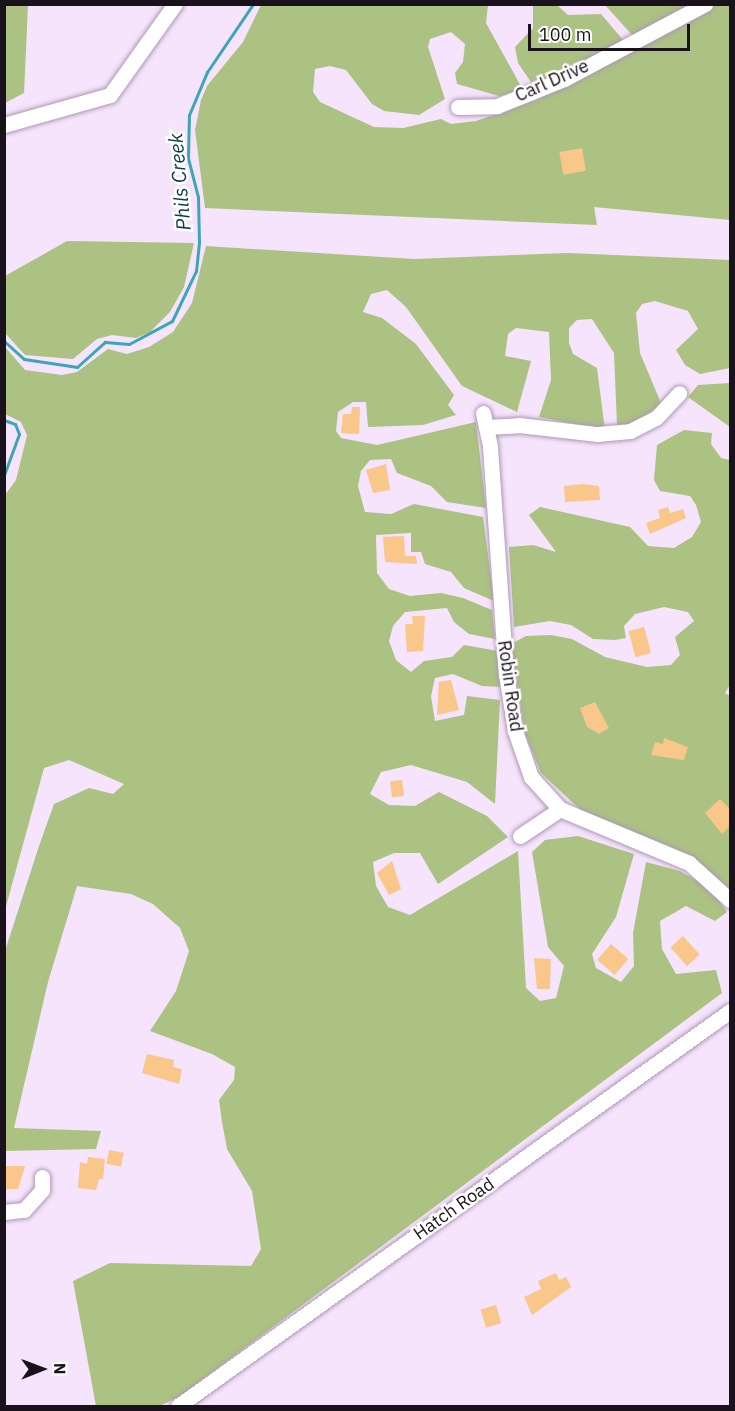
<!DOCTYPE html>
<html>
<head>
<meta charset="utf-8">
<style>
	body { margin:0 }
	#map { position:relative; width:735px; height:1411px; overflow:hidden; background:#f6e3fc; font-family:"IBM Plex Sans",sans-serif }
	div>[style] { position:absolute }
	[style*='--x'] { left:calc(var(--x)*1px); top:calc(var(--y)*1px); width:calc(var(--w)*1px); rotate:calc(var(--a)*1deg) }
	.green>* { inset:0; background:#abc282 }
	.stream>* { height:3px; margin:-1.5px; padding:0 1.5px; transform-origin:1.5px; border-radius:1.5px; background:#3da6b6 }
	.building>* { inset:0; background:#f8c789; transform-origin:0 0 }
	.roads { filter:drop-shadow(0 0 2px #ae98b5) drop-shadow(0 0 2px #ae98b5) }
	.minor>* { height:15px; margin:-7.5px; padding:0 7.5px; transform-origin:7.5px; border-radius:7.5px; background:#fff }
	span { translate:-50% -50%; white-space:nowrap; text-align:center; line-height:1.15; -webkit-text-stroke:5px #fff; paint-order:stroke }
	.street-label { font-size:18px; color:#19111c }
	.water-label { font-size:20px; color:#0c3c44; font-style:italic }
	.frame { position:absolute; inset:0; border:6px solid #19111c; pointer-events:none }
	.north { position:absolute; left:12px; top:1339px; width:60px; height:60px; -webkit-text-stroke:4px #fff; paint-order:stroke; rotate:89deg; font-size:16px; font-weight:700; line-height:24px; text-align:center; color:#19111c }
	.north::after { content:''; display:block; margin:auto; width:21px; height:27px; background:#19111c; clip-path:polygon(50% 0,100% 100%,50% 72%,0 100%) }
	.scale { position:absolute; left:528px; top:24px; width:162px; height:27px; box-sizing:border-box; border:3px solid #19111c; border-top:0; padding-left:8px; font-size:18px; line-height:21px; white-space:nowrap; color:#19111c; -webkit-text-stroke:4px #fff; paint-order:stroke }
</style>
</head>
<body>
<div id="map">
	<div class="green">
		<div style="clip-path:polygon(5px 4px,28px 5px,24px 93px,5px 103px)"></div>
		<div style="clip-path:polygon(261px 5px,488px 5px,486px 23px,523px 90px,499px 96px,457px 84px,455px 73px,463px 62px,465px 44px,451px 32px,430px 39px,428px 47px,445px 99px,419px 115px,384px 111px,372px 104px,346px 70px,330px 66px,315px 69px,313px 92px,320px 102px,374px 127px,403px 128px,441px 119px,451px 124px,476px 121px,537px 100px,715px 5px,730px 5px,730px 220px,594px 207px,597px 225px,205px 208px,195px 130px,201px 100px,207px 86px,243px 42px)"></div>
		<div style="clip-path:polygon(533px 5px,557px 5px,568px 15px,601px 14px,623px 40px,535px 88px,518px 63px,515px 47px,533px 28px)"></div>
		<div style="clip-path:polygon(605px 5px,691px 5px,633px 36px)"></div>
		<div style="clip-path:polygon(67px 241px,194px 243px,184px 287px,170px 312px,150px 332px,136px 338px,112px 335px,97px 339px,73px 359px,25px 355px,5px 333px,5px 276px)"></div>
		<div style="clip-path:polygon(206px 246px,414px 259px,568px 253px,730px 260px,730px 368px,700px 374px,685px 365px,676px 350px,698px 329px,688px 311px,655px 301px,642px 304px,636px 313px,640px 353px,661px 403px,639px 424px,617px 425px,614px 353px,592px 319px,577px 320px,569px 328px,569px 343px,573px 354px,597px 368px,605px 430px,539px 417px,551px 380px,549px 332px,516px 328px,508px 334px,505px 356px,531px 361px,517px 412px,462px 386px,406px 307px,387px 290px,371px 294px,363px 312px,382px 318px,416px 344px,454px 395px,448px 405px,456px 415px,423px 425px,368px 427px,366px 402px,353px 402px,338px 412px,336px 431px,341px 438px,377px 445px,476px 422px,486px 508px,447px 502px,431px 486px,397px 473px,391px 459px,370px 460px,361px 471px,358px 486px,365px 512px,391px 514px,414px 504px,483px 517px,494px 601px,464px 588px,451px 572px,425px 564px,421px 552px,411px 552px,411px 533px,376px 535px,377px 573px,389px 589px,410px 596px,441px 593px,463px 598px,492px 610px,495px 639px,469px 634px,454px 622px,447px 608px,405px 612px,393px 626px,389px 641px,396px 660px,411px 672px,424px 661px,452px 657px,464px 645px,498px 651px,500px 687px,482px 686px,453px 674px,435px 678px,431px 696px,435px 721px,464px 715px,467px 696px,500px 700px,495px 804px,467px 782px,411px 765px,381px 772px,370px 794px,389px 805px,415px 806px,439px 792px,487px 816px,508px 837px,438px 884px,420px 853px,394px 853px,373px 862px,376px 886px,388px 907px,410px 915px,518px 851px,526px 988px,540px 1001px,556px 998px,564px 966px,548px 947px,532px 852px,545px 840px,578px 836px,634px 854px,616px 917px,592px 954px,596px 968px,621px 982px,634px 966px,633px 933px,646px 862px,680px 871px,711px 889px,727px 912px,715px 921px,686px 906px,660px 921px,662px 949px,676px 974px,716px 970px,722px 993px,180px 1396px,160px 1406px,96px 1406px,73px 1281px,110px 1263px,251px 1266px,261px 1249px,252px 1191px,227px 1149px,222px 1122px,219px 1100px,234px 1080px,235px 1067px,212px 1054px,150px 1031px,176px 991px,189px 951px,180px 928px,153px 904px,131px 894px,77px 886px,48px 982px,14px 1128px,101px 1131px,96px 1149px,5px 1151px,5px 951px,39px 846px,54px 804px,89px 788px,113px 794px,124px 784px,69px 760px,44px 768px,5px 910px,5px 495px,16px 480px,27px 435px,21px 422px,5px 414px,5px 347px,25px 370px,62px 375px,77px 372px,108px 349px,127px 354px,149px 347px,173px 332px,192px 303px)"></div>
		<div style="clip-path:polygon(730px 383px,730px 427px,688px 397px,698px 385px)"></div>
		<div style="clip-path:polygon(684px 430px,712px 433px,711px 444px,721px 458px,730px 460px,730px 685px,725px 693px,730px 696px,730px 892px,690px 860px,586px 815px,541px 773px,525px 734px,511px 644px,526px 636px,551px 635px,572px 639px,605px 657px,647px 667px,671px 665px,680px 655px,675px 637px,694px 621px,688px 612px,664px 607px,635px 614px,624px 626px,626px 638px,615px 640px,593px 639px,571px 625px,550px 621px,514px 627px,509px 547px,533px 545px,556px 552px,529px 515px,540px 507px,630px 527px,648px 546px,674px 548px,692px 537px,701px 522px,696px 505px,690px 496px,660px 491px,654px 480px,657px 445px)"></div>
	</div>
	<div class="stream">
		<div style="--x:4;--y:341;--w:27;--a:42"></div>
		<div style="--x:24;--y:359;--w:54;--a:8.6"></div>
		<div style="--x:77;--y:367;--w:38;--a:-42"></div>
		<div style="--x:105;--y:342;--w:24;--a:5"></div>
		<div style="--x:129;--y:344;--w:49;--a:-28.1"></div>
		<div style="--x:172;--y:321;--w:55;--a:-64.4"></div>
		<div style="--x:196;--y:271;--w:29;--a:-84"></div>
		<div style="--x:199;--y:242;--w:45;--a:-91.3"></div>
		<div style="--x:198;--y:197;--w:40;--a:-104.4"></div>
		<div style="--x:188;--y:158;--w:43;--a:-88.7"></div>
		<div style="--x:189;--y:115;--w:47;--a:-67.3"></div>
		<div style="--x:207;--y:72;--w:82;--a:-55.9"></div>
		<div style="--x:4;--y:420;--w:12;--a:20"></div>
		<div style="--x:15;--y:424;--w:11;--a:68"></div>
		<div style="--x:19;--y:434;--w:44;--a:110.1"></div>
	</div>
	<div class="building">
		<div style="left:582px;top:148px;width:23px;height:23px;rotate:80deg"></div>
		<div style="clip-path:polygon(352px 407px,360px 407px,359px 434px,341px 433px,343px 414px,351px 414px)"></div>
		<div style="clip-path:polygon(386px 464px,390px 490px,373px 493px,366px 470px)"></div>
		<div style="clip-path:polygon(582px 484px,599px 486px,600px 500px,565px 502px,564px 486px)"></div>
		<div style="clip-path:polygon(668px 507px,670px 513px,683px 509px,686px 518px,650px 534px,646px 523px,660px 518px,658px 510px)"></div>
		<div style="clip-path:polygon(404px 536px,405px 556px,416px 556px,417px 564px,385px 562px,383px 537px)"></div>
		<div style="clip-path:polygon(412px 616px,425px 616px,423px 651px,407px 652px,405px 624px,413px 624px)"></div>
		<div style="left:644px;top:627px;width:27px;height:16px;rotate:75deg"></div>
		<div style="clip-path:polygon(451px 680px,459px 710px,437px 715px,439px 682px)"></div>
		<div style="clip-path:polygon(595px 702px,609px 728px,599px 734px,587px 727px,580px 708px)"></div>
		<div style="clip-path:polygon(664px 738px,688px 747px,684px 760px,651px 755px,655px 742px,663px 744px)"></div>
		<div style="left:402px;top:780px;width:16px;height:12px;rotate:83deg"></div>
		<div style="clip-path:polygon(720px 799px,730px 809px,730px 826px,722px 834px,705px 813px)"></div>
		<div style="clip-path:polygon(392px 861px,401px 889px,389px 895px,377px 873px)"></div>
		<div style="left:683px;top:936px;width:25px;height:17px;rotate:48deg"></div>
		<div style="left:611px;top:944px;width:23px;height:21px;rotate:41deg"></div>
		<div style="clip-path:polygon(534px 958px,551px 959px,550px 989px,537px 989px)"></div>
		<div style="clip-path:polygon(147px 1054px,174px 1060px,173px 1067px,182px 1069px,179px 1084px,142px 1073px)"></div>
		<div style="left:109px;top:1150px;width:15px;height:14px;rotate:11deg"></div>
		<div style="clip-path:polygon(88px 1157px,105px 1159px,103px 1179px,99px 1179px,96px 1190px,78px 1188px,80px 1162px,87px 1164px)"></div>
		<div style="clip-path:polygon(4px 1166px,25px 1166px,18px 1189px,4px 1189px)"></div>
		<div style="clip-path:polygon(556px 1273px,559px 1280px,566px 1277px,571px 1287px,532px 1315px,524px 1297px,541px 1289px,538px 1281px)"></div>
		<div style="left:496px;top:1305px;width:19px;height:16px;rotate:74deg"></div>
	</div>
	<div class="roads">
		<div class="minor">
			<div style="--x:458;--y:107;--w:39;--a:-1"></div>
			<div style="--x:497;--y:106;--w:72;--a:-21.9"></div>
			<div style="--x:564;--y:79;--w:160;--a:-28"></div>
			<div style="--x:4;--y:125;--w:110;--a:-15.8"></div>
			<div style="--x:110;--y:95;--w:112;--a:-54.5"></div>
			<div style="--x:483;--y:413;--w:35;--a:78"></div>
			<div style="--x:490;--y:447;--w:228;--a:86"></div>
			<div style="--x:506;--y:674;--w:58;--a:81"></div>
			<div style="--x:515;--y:731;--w:49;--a:70.8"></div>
			<div style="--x:531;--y:777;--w:43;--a:47.8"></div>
			<div style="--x:560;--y:809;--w:140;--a:22.7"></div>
			<div style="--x:689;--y:863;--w:55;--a:42.1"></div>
			<div style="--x:486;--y:427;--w:33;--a:-3"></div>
			<div style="--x:519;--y:425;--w:79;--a:6.6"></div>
			<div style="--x:597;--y:434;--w:33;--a:-5"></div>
			<div style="--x:630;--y:431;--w:29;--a:-27"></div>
			<div style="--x:656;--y:418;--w:34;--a:-47"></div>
			<div style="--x:520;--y:836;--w:48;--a:-34"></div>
			<div style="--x:4;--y:1212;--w:20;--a:-6"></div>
			<div style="--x:24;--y:1210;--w:27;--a:-48"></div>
			<div style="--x:42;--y:1190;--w:13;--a:-90"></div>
			<div style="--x:178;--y:1406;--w:679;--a:-35.59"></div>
		</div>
	</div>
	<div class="street-label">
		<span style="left:552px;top:81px;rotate:-24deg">Carl Drive</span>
		<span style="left:510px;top:686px;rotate:82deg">Robin Road</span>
		<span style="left:454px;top:1209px;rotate:-35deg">Hatch Road</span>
	</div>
	<div class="water-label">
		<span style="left:179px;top:182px;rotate:-95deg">Phils Creek</span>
	</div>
	<div class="frame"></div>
	<div class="north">N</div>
	<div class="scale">100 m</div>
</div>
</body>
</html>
